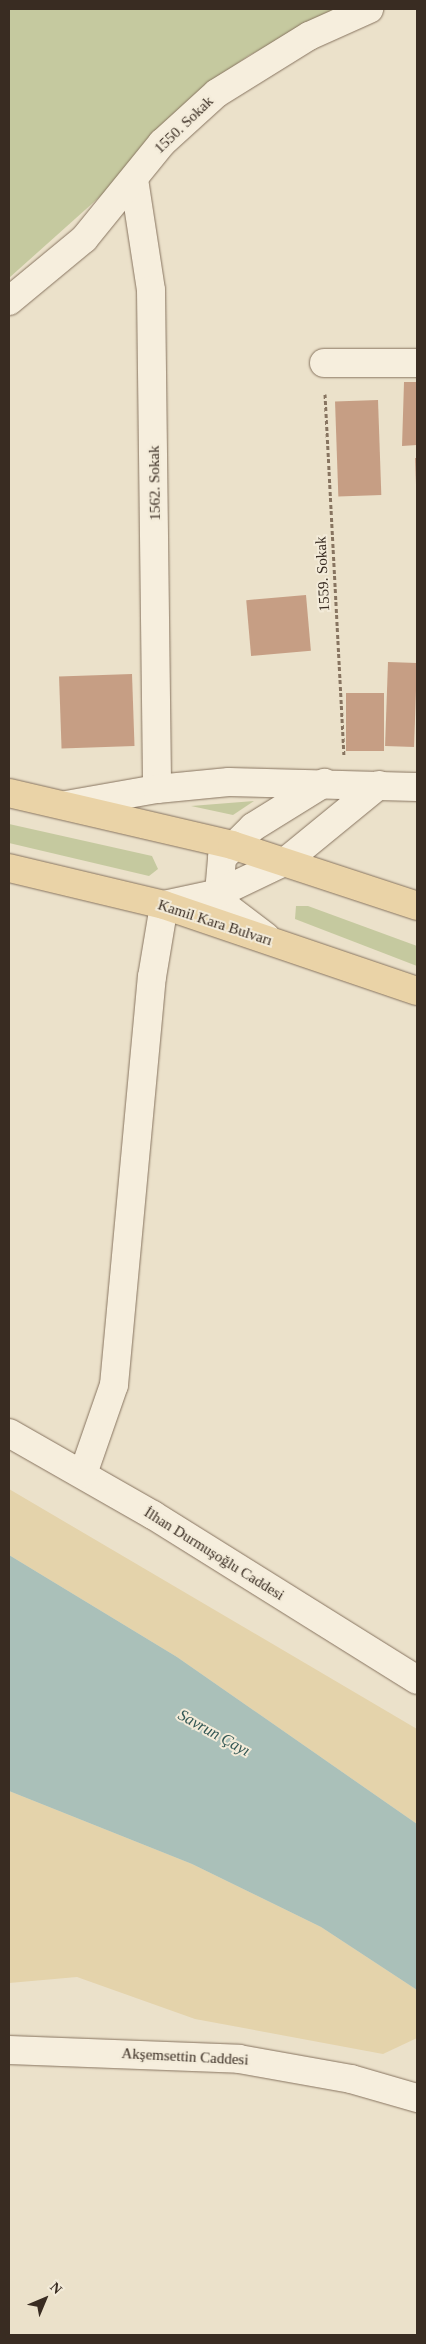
<!DOCTYPE html>
<html>
<head>
<meta charset="utf-8">
<style>
	body { margin:0 }
	#map { position:relative; width:426px; height:2344px; overflow:hidden; background:#ebe1ca; font-family:"Times New Roman",serif }
	div>[style] { position:absolute }
	[style*='--x'] { left:calc(var(--x)*1px); top:calc(var(--y)*1px); width:calc(var(--w)*1px); rotate:calc(var(--a)*1deg) }
	.green>* { inset:0; background:#c5c99f }
	.sand>* { inset:0; background:#e4d3ab }
	.water>* { inset:0; background:#aac0b9 }
	.building>* { inset:0; background:#c69e84; transform-origin:0 0 }
	.path>* { height:3px; margin-top:-1.5px; transform-origin:0; background:repeating-linear-gradient(90deg,#877460 0 4px,transparent 0 6.5px) }
	.roads { filter:drop-shadow(0 0 1px #877460) drop-shadow(0 0 1px #877460) }
	.minor>* { height:28px; margin:-14px; padding:0 14px; transform-origin:14px; border-radius:14px; background:#f6eedd }
	.major>* { height:28px; margin:-14px; padding:0 14px; transform-origin:14px; border-radius:14px; background:#ead3a7 }
	span { translate:-50% -50%; white-space:nowrap; text-align:center; line-height:1.15; -webkit-text-stroke:4px #f3ebd9; paint-order:stroke }
	.street-label { font-size:15px; color:#392c22 }
	.water-label { font-size:16px; color:#335754; font-style:italic }
	.frame { position:absolute; inset:0; border:10px solid #392c22; pointer-events:none }
	.north { position:absolute; left:20px; top:2274px; width:50px; height:50px; -webkit-text-stroke:4px #f3ebd9; paint-order:stroke; rotate:45deg; font-size:14px; font-weight:700; line-height:20px; text-align:center; color:#392c22 }
	.north::after { content:''; display:block; margin:auto; width:18px; height:22px; background:#392c22; clip-path:polygon(50% 0,100% 100%,50% 72%,0 100%) }
</style>
</head>
<body>
<div id="map">
	<div class="green">
		<div style="clip-path:polygon(9px 9px,335px 9px,248px 56px,204px 87px,104px 193px,9px 278px)"></div>
		<div style="clip-path:polygon(254px 801px,233px 815px,191px 806px)"></div>
		<div style="clip-path:polygon(9px 824px,152px 856px,158px 869px,149px 876px,9px 843px)"></div>
		<div style="clip-path:polygon(296px 906px,308px 906px,417px 946px,417px 966px,295px 919px)"></div>
	</div>
	<div class="sand">
		<div style="clip-path:polygon(9px 1489px,417px 1729px,417px 1824px,177px 1657px,9px 1555px)"></div>
		<div style="clip-path:polygon(9px 1791px,192px 1864px,321px 1927px,417px 1990px,417px 2038px,383px 2054px,195px 2019px,77px 1977px,9px 1983px)"></div>
	</div>
	<div class="water">
		<div style="clip-path:polygon(9px 1555px,177px 1657px,417px 1824px,417px 1990px,321px 1927px,192px 1864px,9px 1791px)"></div>
	</div>
	<div class="building">
		<div style="clip-path:polygon(404px 382px,417px 382px,417px 445px,402px 446px)"></div>
		<div style="left:378px;top:400px;width:95px;height:43px;rotate:88deg"></div>
		<div style="clip-path:polygon(415px 458px,417px 458px,417px 484px,416px 484px)"></div>
		<div style="left:306px;top:595px;width:56px;height:60px;rotate:85deg"></div>
		<div style="left:388px;top:662px;width:29px;height:84px;rotate:2deg"></div>
		<div style="left:132px;top:674px;width:72px;height:73px;rotate:88deg"></div>
		<div style="left:346px;top:693px;width:38px;height:58px"></div>
	</div>
	<div class="path">
		<div style="--x:325;--y:394;--w:361;--a:87"></div>
	</div>
	<div class="roads">
		<div class="minor">
			<div style="--x:134;--y:179;--w:112;--a:81.3"></div>
			<div style="--x:151;--y:290;--w:499;--a:89.3"></div>
			<div style="--x:9;--y:301;--w:97;--a:-39.6"></div>
			<div style="--x:84;--y:239;--w:124;--a:-50.9"></div>
			<div style="--x:162;--y:143;--w:74;--a:-42.3"></div>
			<div style="--x:217;--y:93;--w:108;--a:-31.8"></div>
			<div style="--x:309;--y:36;--w:66;--a:-24.2"></div>
			<div style="--x:324;--y:363;--w:93;--a:0"></div>
			<div style="--x:66;--y:805;--w:92;--a:-10"></div>
			<div style="--x:157;--y:789;--w:72;--a:-5.6"></div>
			<div style="--x:229;--y:782;--w:188;--a:1.5"></div>
			<div style="--x:266;--y:937;--w:48;--a:-142.7"></div>
			<div style="--x:228;--y:908;--w:17;--a:-121"></div>
			<div style="--x:219;--y:893;--w:35;--a:-85"></div>
			<div style="--x:222;--y:858;--w:44;--a:-45"></div>
			<div style="--x:253;--y:827;--w:84;--a:-31.8"></div>
			<div style="--x:9;--y:1433;--w:166;--a:29.7"></div>
			<div style="--x:153;--y:1515;--w:311;--a:32"></div>
			<div style="--x:83;--y:1474;--w:94;--a:-70.8"></div>
			<div style="--x:114;--y:1385;--w:410;--a:-84.7"></div>
			<div style="--x:152;--y:977;--w:73;--a:-80.5"></div>
			<div style="--x:164;--y:905;--w:56;--a:-12.3"></div>
			<div style="--x:219;--y:893;--w:74;--a:-25.5"></div>
			<div style="--x:286;--y:861;--w:120;--a:-39.3"></div>
			<div style="--x:9;--y:2050;--w:230;--a:2.2"></div>
			<div style="--x:239;--y:2059;--w:114;--a:10.1"></div>
			<div style="--x:351;--y:2079;--w:69;--a:16.1"></div>
		</div>
		<div class="major">
			<div style="--x:9;--y:793;--w:229;--a:13.1"></div>
			<div style="--x:232;--y:845;--w:195;--a:18.2"></div>
			<div style="--x:9;--y:868;--w:159;--a:13.4"></div>
			<div style="--x:164;--y:905;--w:267;--a:18.8"></div>
		</div>
	</div>
	<div class="street-label">
		<span style="left:184px;top:125px;rotate:-44deg">1550. Sokak</span>
		<span style="left:155px;top:483px;rotate:-91deg">1562. Sokak</span>
		<span style="left:323px;top:574px;rotate:-93deg">1559. Sokak</span>
		<span style="left:215px;top:923px;rotate:18deg">Kamil Kara Bulvarı</span>
		<span style="left:214px;top:1554px;rotate:32deg">İlhan Durmuşoğlu Caddesi</span>
		<span style="left:185px;top:2057px;rotate:3deg">Akşemsettin Caddesi</span>
	</div>
	<div class="water-label">
		<span style="left:214px;top:1733px;rotate:29deg">Savrun Çayı</span>
	</div>
	<div class="frame"></div>
	<div class="north">N</div>
</div>
</body>
</html>
